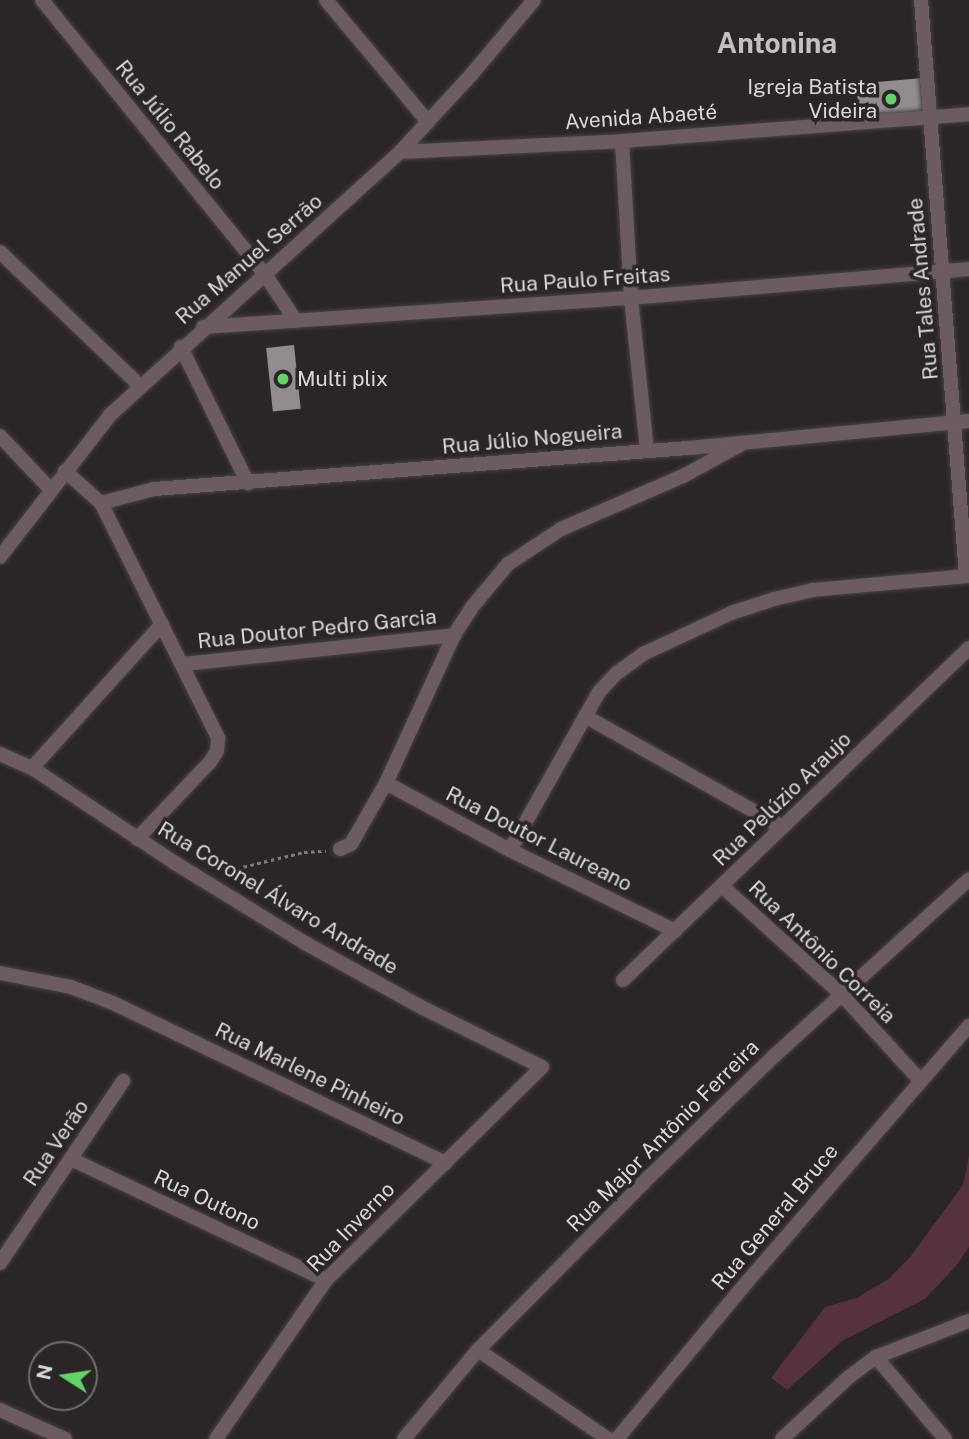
<!DOCTYPE html>
<html>
<head>
<meta charset="utf-8">
<style>
	body { margin:0 }
	#map { position:relative; width:969px; height:1439px; overflow:hidden; background:#2a2526; font-family:"Public Sans",sans-serif }
	div>[style] { position:absolute }
	[style*='--x'] { left:calc(var(--x)*1px); top:calc(var(--y)*1px); width:calc(var(--w)*1px); rotate:calc(var(--a)*1deg) }
	.green>* { inset:0; background:#563241 }
	.building>* { inset:0; background:#928c8e; transform-origin:0 0 }
	.path>* { height:2.5px; margin-top:-1.25px; transform-origin:0; background:repeating-linear-gradient(90deg,#7e7a7b 0 3.5px,transparent 0 7px) }
	.roads { filter:drop-shadow(0 0 2px #464243) drop-shadow(0 0 2px #464243) }
	.minor>* { height:14px; margin:-7px; padding:0 7px; transform-origin:7px; border-radius:7px; background:#6d5b62 }
	.dots>* { width:19px; height:19px; translate:-50% -50%; box-sizing:border-box; border:4px solid #2a2526; border-radius:50% }
	span { translate:-50% -50%; white-space:nowrap; text-align:center; line-height:1.15; -webkit-text-stroke:7px #2a2526; paint-order:stroke }
	.poi-label { font-size:21px; color:#dcd8da }
	.right { translate:-100% -50%; text-align:right }
	.left { translate:0 -50%; text-align:left }
	.street-label { font-size:21px; color:#dcd8da }
	.district-label { font-size:28px; color:#c6bfc1; font-weight:700 }
	.north { position:absolute; left:28px; top:1341px; width:70px; height:70px; box-sizing:border-box; background:#2a2526; border:2px solid #716d6e; border-radius:50%; rotate:282deg; font-size:19px; font-weight:700; line-height:28px; text-align:center; color:#dcd8da }
	.north::after { content:''; display:block; margin:auto; width:24px; height:32px; background:#64d468; clip-path:polygon(50% 0,100% 100%,50% 72%,0 100%) }
</style>
</head>
<body>
<div id="map">
	<div class="green">
		<div style="clip-path:polygon(969px 1155px,969px 1247px,956px 1266px,925px 1299px,842px 1341px,787px 1390px,771px 1378px,825px 1307px,857px 1298px,890px 1278px,910px 1257px,963px 1185px)"></div>
	</div>
	<div class="building">
		<div style="left:923px;top:78px;width:37px;height:67px;rotate:85deg"></div>
		<div style="left:294px;top:345px;width:64px;height:28px;rotate:84deg"></div>
	</div>
	<div class="path">
		<div style="--x:213;--y:868;--w:17;--a:7"></div>
		<div style="--x:230;--y:870;--w:76;--a:-13.7"></div>
		<div style="--x:304;--y:852;--w:22;--a:-3"></div>
	</div>
	<div class="roads">
		<div class="minor">
			<div style="--x:42;--y:0;--w:355;--a:50.9"></div>
			<div style="--x:266;--y:276;--w:54;--a:56.3"></div>
			<div style="--x:326;--y:0;--w:159;--a:50.1"></div>
			<div style="--x:921;--y:0;--w:577;--a:85.53"></div>
			<div style="--x:622;--y:141;--w:157;--a:86.7"></div>
			<div style="--x:631;--y:298;--w:153;--a:84"></div>
			<div style="--x:400;--y:152;--w:222;--a:-2.8"></div>
			<div style="--x:622;--y:141;--w:348;--a:-4.4"></div>
			<div style="--x:0;--y:252;--w:192;--a:43.7"></div>
			<div style="--x:203;--y:327;--w:429;--a:-3.9"></div>
			<div style="--x:631;--y:298;--w:339;--a:-4.9"></div>
			<div style="--x:181;--y:347;--w:152;--a:63.8"></div>
			<div style="--x:0;--y:436;--w:74;--a:46.6"></div>
			<div style="--x:65;--y:471;--w:48;--a:41.6"></div>
			<div style="--x:101;--y:503;--w:263;--a:63.5"></div>
			<div style="--x:218;--y:738;--w:13;--a:94"></div>
			<div style="--x:217;--y:751;--w:13;--a:122"></div>
			<div style="--x:210;--y:762;--w:106;--a:133.5"></div>
			<div style="--x:101;--y:503;--w:55;--a:-14.8"></div>
			<div style="--x:154;--y:489;--w:536;--a:-4.39"></div>
			<div style="--x:688;--y:448;--w:282;--a:-5.5"></div>
			<div style="--x:0;--y:557;--w:181;--a:-52.2"></div>
			<div style="--x:111;--y:414;--w:390;--a:-42.2"></div>
			<div style="--x:400;--y:152;--w:105;--a:-47.3"></div>
			<div style="--x:471;--y:75;--w:98;--a:-50"></div>
			<div style="--x:184;--y:664;--w:272;--a:-6.1"></div>
			<div style="--x:585;--y:716;--w:226;--a:29.4"></div>
			<div style="--x:0;--y:754;--w:35;--a:24"></div>
			<div style="--x:32;--y:768;--w:172;--a:33.6"></div>
			<div style="--x:175;--y:863;--w:153;--a:31.6"></div>
			<div style="--x:305;--y:943;--w:132;--a:28.9"></div>
			<div style="--x:421;--y:1007;--w:135;--a:26.4"></div>
			<div style="--x:542;--y:1067;--w:303;--a:135.4"></div>
			<div style="--x:326;--y:1280;--w:193;--a:124.7"></div>
			<div style="--x:32;--y:768;--w:194;--a:-47.9"></div>
			<div style="--x:386;--y:783;--w:141;--a:28.4"></div>
			<div style="--x:510;--y:850;--w:184;--a:26.1"></div>
			<div style="--x:340;--y:849;--w:12;--a:-24"></div>
			<div style="--x:351;--y:844;--w:70;--a:-60.2"></div>
			<div style="--x:386;--y:783;--w:163;--a:-65.3"></div>
			<div style="--x:454;--y:635;--w:33;--a:-57"></div>
			<div style="--x:472;--y:607;--w:56;--a:-50.1"></div>
			<div style="--x:508;--y:564;--w:64;--a:-33.4"></div>
			<div style="--x:561;--y:529;--w:133;--a:-23.5"></div>
			<div style="--x:683;--y:476;--w:65;--a:-28.5"></div>
			<div style="--x:510;--y:850;--w:181;--a:-60.6"></div>
			<div style="--x:599;--y:692;--w:26;--a:-47"></div>
			<div style="--x:617;--y:673;--w:34;--a:-36"></div>
			<div style="--x:645;--y:653;--w:95;--a:-24.9"></div>
			<div style="--x:731;--y:613;--w:45;--a:-18"></div>
			<div style="--x:774;--y:599;--w:39;--a:-13"></div>
			<div style="--x:812;--y:590;--w:158;--a:-5.1"></div>
			<div style="--x:722;--y:886;--w:162;--a:42.2"></div>
			<div style="--x:842;--y:995;--w:115;--a:47.5"></div>
			<div style="--x:0;--y:973;--w:72;--a:11.2"></div>
			<div style="--x:71;--y:987;--w:45;--a:20.9"></div>
			<div style="--x:113;--y:1003;--w:369;--a:25.7"></div>
			<div style="--x:623;--y:980;--w:480;--a:-43.8"></div>
			<div style="--x:71;--y:1159;--w:282;--a:25.4"></div>
			<div style="--x:0;--y:1263;--w:220;--a:-55.9"></div>
			<div style="--x:478;--y:1350;--w:158;--a:34.4"></div>
			<div style="--x:876;--y:1357;--w:107;--a:49.9"></div>
			<div style="--x:0;--y:1410;--w:71;--a:24"></div>
			<div style="--x:404;--y:1439;--w:116;--a:-50.3"></div>
			<div style="--x:478;--y:1350;--w:235;--a:-45.3"></div>
			<div style="--x:643;--y:1183;--w:182;--a:-44.1"></div>
			<div style="--x:774;--y:1056;--w:263;--a:-42.2"></div>
			<div style="--x:617;--y:1439;--w:204;--a:-50.4"></div>
			<div style="--x:747;--y:1282;--w:339;--a:-49.1"></div>
			<div style="--x:782;--y:1439;--w:91;--a:-42.8"></div>
			<div style="--x:849;--y:1377;--w:34;--a:-37"></div>
			<div style="--x:876;--y:1357;--w:100;--a:-21.2"></div>
		</div>
	</div>
	<div class="dots">
		<div style="left:891px;top:99px;background:#64d468"></div>
		<div style="left:283px;top:379px;background:#64d468"></div>
	</div>
	<div class="poi-label">
		<span class="right" style="left:877px;top:99px">Igreja Batista<br>Videira</span>
		<span class="left" style="left:297px;top:379px">Multi plix</span>
	</div>
	<div class="street-label">
		<span style="left:641px;top:117px;rotate:-4deg">Avenida Abaeté</span>
		<span style="left:170px;top:125px;rotate:51deg">Rua Júlio Rabelo</span>
		<span style="left:249px;top:259px;rotate:-41deg">Rua Manuel Serrão</span>
		<span style="left:585px;top:280px;rotate:-4deg">Rua Paulo Freitas</span>
		<span style="left:923px;top:289px;rotate:-95deg">Rua Tales Andrade</span>
		<span style="left:532px;top:439px;rotate:-5deg">Rua Júlio Nogueira</span>
		<span style="left:317px;top:629px;rotate:-6deg">Rua Doutor Pedro Garcia</span>
		<span style="left:782px;top:799px;rotate:-44deg">Rua Pelúzio Araujo</span>
		<span style="left:539px;top:839px;rotate:27deg">Rua Doutor Laureano</span>
		<span style="left:278px;top:898px;rotate:31deg">Rua Coronel Álvaro Andrade</span>
		<span style="left:822px;top:952px;rotate:44deg">Rua Antônio Correia</span>
		<span style="left:310px;top:1074px;rotate:26deg">Rua Marlene Pinheiro</span>
		<span style="left:663px;top:1136px;rotate:-45deg">Rua Major Antônio Ferreira</span>
		<span style="left:56px;top:1143px;rotate:-56deg">Rua Verão</span>
		<span style="left:207px;top:1200px;rotate:25deg">Rua Outono</span>
		<span style="left:775px;top:1217px;rotate:-50deg">Rua General Bruce</span>
		<span style="left:351px;top:1227px;rotate:-46deg">Rua Inverno</span>
	</div>
	<div class="district-label">
		<span style="left:777px;top:43px">Antonina</span>
	</div>
	<div class="north">N</div>
</div>
</body>
</html>
